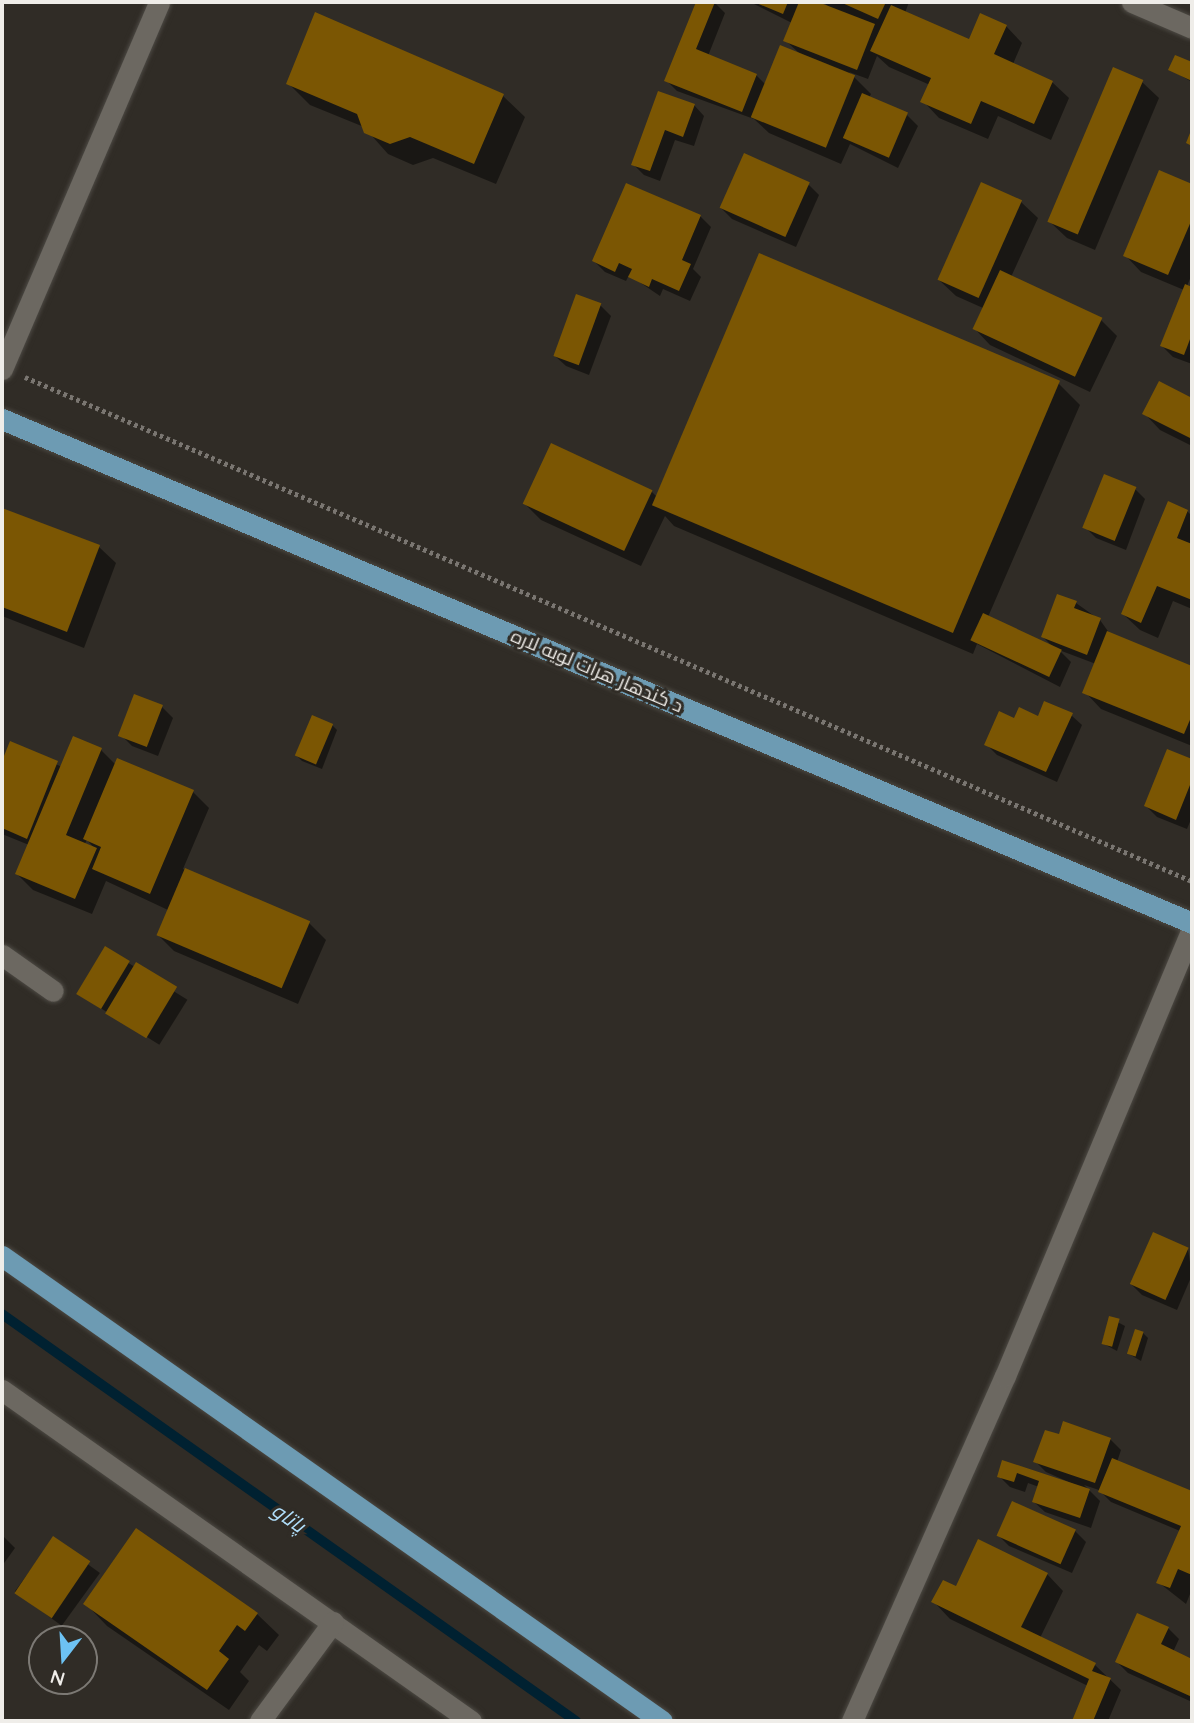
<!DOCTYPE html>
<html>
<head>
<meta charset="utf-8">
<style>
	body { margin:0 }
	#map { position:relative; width:1194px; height:1723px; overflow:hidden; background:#302c26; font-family:Quicksand,Cairo,sans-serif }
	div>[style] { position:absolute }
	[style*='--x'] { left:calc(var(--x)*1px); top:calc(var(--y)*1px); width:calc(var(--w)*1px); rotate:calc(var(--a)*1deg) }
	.shadow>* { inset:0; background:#0007; transform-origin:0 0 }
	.stream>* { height:10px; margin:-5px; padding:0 5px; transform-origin:5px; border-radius:5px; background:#002131 }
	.building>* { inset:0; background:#7b5603; transform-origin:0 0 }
	.path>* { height:4.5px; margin-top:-2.25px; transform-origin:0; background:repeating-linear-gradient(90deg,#7a7671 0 3.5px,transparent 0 7px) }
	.roads { filter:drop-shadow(0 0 2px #4c4943) drop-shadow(0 0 2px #4c4943) }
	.street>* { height:21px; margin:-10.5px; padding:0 10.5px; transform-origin:10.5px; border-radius:10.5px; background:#6c6861 }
	.secondary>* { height:21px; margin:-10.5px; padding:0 10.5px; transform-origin:10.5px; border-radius:10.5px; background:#6c6861 }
	.primary>* { height:21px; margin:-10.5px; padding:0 10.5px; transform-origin:10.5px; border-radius:10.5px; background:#6d9bb3 }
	span { translate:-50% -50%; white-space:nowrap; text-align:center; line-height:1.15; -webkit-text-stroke:6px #302c26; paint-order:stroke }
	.street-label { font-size:19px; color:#efede9 }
	.water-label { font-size:21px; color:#b1dffb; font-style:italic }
	.frame { position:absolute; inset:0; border:4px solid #efede9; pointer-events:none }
	.north { position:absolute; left:28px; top:1625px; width:70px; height:70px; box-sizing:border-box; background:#302c26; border:2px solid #7c7974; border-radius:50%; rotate:197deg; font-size:19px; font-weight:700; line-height:28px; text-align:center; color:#efede9 }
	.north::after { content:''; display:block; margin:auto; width:24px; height:32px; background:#6dc2f3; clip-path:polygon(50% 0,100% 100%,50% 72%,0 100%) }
</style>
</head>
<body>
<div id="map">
	<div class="shadow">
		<div style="clip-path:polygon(698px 2px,714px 2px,725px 13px,708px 56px,756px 75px,766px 85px,800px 54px,785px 40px,792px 23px,750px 2px,813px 2px,830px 8px,823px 2px,909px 2px,905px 13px,970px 41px,1006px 26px,1022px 43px,1013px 64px,1052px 82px,1069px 98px,1051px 140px,998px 116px,988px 139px,939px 118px,923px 101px,930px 85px,889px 67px,877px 56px,868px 79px,849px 72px,871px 94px,869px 98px,907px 115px,918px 126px,898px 168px,850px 144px,841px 164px,769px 133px,754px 119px,677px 91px,666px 80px)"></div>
		<div style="clip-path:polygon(316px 14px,503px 96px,525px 117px,496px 184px,433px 158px,413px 165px,388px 154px,364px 127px,310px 105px,288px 83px)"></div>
		<div style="clip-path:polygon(1176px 57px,1192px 64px,1192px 82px,1171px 70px)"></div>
		<div style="clip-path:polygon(1114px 69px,1142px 82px,1159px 98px,1095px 250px,1067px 238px,1050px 222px)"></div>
		<div style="clip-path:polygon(659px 93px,694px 105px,704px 116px,694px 146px,675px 140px,660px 181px,644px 175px,633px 164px)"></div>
		<div style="clip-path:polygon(1159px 172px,1192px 186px,1192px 274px,1187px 286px,1192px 288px,1192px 364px,1173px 357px,1162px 346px,1184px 290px,1141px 272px,1125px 255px)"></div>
		<div style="clip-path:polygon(809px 185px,819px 195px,796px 247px,732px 219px,721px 208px)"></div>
		<div style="clip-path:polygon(1021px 202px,1038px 218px,1011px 277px,1101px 320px,1117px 336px,1090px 392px,990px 345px,974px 328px,983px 308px,956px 296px,939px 280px)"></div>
		<div style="clip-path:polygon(700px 216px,711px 227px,693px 269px,701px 277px,690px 301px,663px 289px,660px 296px,629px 275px,626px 281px,605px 272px,594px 261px)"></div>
		<div style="clip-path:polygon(600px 305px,611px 316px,589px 375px,566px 366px,555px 356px)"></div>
		<div style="clip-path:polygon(1058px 383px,1080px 405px,988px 617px,1053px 647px,1043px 637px,1076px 603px,1100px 620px,1110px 634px,1192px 668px,1192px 746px,1101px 709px,1085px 692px,1096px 664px,1059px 650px,1071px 662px,1060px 687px,977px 644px,973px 654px,674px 526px,665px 516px,641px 566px,541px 520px,525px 504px,652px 492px,656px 496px)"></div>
		<div style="clip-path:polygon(1159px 383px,1192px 400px,1192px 446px,1160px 430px,1144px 413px)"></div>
		<div style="clip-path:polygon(1135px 489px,1145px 499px,1126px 550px,1096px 538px,1085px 527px)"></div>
		<div style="clip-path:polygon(2px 510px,99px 547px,116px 563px,84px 648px,2px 616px)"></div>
		<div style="clip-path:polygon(1187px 511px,1192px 516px,1192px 609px,1173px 601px,1158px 638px,1140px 630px,1123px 614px)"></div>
		<div style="clip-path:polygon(162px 707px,173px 718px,158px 756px,132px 746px,121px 735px)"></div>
		<div style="clip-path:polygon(1071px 715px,1082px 725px,1057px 782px,997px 755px,986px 744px,1015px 720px)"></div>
		<div style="clip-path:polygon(332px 725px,337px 730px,322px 769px,302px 761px,297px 756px)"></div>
		<div style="clip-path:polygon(evenodd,11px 743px,62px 767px,101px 750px,116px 765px,193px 792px,209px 808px,183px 869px,309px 923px,326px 940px,298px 1004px,174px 951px,158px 935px,168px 910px,106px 881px,92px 914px,33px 890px,17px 874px,29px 845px,2px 834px,2px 765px,11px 743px,87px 840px,96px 850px,84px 845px,87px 840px)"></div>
		<div style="clip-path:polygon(1168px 751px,1192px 761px,1192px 817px,1187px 829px,1157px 817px,1146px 806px)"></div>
		<div style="left:106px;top:949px;width:96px;height:53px;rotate:32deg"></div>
		<div style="clip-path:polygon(1188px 1249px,1192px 1275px,1177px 1310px,1142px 1295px,1131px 1284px)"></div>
		<div style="clip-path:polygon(1110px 1318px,1125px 1326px,1117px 1351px,1102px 1343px)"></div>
		<div style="clip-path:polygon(1143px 1333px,1148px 1338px,1141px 1361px,1129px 1354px)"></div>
		<div style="clip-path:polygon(1060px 1437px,1110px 1439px,1121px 1450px,1117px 1462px,1192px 1493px,1192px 1589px,1186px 1604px,1158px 1582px,1180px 1531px,1111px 1502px,1099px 1490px,1084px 1485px,1100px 1501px,1091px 1528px,1045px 1512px,1034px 1502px,1039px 1487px,1028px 1483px,1025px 1492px,1010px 1487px,999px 1476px,1003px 1462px,1080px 1487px,1046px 1472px,1035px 1461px)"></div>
		<div style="clip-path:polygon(1075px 1531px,1086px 1542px,1072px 1573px,1009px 1546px,998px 1535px)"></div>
		<div style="clip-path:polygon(2px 1535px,15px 1548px,2px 1566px)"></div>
		<div style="left:53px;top:1539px;width:58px;height:65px;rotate:36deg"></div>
		<div style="clip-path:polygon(1047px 1574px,1063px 1591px,1040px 1638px,1095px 1665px,1121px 1690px,1108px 1721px,1073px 1721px,1088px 1686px,950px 1619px,934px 1602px,957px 1588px)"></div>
		<div style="clip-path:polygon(86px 1604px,257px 1614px,279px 1635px,267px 1651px,259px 1645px,240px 1672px,249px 1681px,229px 1710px,107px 1626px)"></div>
		<div style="clip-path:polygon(1168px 1628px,1179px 1639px,1173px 1652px,1192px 1660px,1192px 1702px,1128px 1673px,1117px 1662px)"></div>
	</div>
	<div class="stream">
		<div style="--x:2;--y:1314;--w:704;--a:35.34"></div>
	</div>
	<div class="building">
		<div style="clip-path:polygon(696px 2px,715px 2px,696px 49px,757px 74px,742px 112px,664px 81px)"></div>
		<div style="clip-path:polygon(754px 2px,788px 2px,783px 14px)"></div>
		<div style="clip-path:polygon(799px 2px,818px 2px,875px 24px,857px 70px,783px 41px)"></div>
		<div style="clip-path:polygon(840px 2px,886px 2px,878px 19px)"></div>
		<div style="clip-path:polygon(891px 5px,969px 39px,980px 13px,1007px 25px,994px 54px,1053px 81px,1034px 124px,981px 101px,971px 124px,920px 102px,931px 78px,870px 51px)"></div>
		<div style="clip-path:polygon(315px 12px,504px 94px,474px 164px,410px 137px,390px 144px,364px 133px,357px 114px,286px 84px)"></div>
		<div style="left:780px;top:45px;width:81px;height:78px;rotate:22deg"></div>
		<div style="clip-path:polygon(1175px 55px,1192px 62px,1192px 81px,1168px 70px)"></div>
		<div style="left:1113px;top:67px;width:33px;height:168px;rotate:23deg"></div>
		<div style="clip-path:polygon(658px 91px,695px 104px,683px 137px,665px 130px,650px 171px,631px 165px)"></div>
		<div style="left:862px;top:93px;width:50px;height:49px;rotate:23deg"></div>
		<div style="clip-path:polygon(1192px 128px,1192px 146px,1186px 143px)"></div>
		<div style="left:744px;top:153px;width:72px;height:60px;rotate:24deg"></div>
		<div style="clip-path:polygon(1159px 170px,1192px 184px,1192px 219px,1168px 275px,1123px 256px)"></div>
		<div style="left:981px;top:182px;width:45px;height:107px;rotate:24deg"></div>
		<div style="clip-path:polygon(626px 183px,701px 215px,682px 260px,691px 264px,679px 291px,652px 279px,649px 287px,628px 277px,632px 269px,619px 263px,615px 272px,592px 261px)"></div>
		<div style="left:759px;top:253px;width:327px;height:274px;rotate:23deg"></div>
		<div style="left:1000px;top:270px;width:113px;height:65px;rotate:25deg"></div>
		<div style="clip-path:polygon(1185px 284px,1192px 287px,1192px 334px,1184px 355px,1160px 346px)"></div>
		<div style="left:576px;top:294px;width:27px;height:66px;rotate:20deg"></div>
		<div style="clip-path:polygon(1159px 381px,1192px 398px,1192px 439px,1142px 414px)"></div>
		<div style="left:551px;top:443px;width:112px;height:67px;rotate:25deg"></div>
		<div style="left:1104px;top:474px;width:35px;height:58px;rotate:22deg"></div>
		<div style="clip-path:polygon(1168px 501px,1188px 510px,1177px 538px,1192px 544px,1192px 600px,1157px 586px,1141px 623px,1121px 614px)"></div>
		<div style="clip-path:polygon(2px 508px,100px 545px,67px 632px,2px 607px)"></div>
		<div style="clip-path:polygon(1057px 594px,1077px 601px,1074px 608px,1101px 618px,1087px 655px,1041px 637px)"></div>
		<div style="left:983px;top:613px;width:87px;height:30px;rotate:25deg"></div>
		<div style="clip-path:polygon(1107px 631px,1192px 666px,1192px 715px,1184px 734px,1082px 693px)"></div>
		<div style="left:134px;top:694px;width:31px;height:45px;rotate:21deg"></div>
		<div style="clip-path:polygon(1044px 701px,1073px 713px,1046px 772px,984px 745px,999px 711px,1014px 718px,1019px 707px,1038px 716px)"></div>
		<div style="left:312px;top:715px;width:23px;height:44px;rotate:23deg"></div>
		<div style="clip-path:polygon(73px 736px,102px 748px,66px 835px,97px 848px,75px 899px,15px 874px)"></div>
		<div style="clip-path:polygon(10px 741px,58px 761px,27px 839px,2px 828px,2px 761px)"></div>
		<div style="clip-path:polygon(1167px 749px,1192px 759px,1192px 780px,1176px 820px,1144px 806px)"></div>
		<div style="clip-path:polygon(117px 758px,194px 790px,150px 894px,92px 869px,101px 847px,83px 839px)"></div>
		<div style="left:185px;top:868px;width:136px;height:73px;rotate:23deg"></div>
		<div style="left:105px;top:946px;width:29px;height:56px;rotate:31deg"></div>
		<div style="left:136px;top:962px;width:48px;height:60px;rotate:31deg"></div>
		<div style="left:1153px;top:1232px;width:39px;height:57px;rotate:24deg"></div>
		<div style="left:1109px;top:1316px;width:11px;height:29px;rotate:15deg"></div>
		<div style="left:1135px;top:1329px;width:9px;height:26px;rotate:18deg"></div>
		<div style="clip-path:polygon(1063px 1421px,1111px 1438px,1095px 1483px,1033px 1462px,1045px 1430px,1059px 1434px)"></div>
		<div style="clip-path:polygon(1112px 1458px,1192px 1491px,1192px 1575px,1178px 1569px,1170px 1588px,1156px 1583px,1181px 1526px,1098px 1492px)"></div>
		<div style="clip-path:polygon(1002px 1460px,1090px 1489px,1080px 1518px,1032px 1502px,1039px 1481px,1017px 1473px,1014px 1482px,997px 1477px)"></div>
		<div style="left:1012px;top:1501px;width:70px;height:38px;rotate:24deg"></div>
		<div style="clip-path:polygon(136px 1528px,258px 1613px,245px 1631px,237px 1625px,219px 1651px,229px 1659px,207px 1690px,83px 1604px)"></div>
		<div style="left:53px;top:1536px;width:45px;height:69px;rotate:34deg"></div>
		<div style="clip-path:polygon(978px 1539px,1048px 1573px,1021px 1627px,1096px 1663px,1092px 1671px,1111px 1678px,1093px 1721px,1072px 1721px,1089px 1679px,931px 1602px,943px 1580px,956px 1586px)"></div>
		<div style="clip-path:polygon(1137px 1613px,1169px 1627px,1161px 1644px,1192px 1659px,1192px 1697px,1115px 1662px)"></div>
	</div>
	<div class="path">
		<div style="--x:25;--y:377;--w:1271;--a:23.36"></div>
	</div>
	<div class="roads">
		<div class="street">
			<div style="--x:1132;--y:2;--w:65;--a:23.4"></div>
			<div style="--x:2;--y:955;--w:62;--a:35.2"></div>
			<div style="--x:2;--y:1390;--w:574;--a:35.21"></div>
			<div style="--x:260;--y:1721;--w:123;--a:-53.6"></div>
			<div style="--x:852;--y:1721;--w:377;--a:-66.1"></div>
			<div style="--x:1005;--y:1376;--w:485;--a:-67.3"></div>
		</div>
		<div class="secondary">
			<div style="--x:2;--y:369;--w:399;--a:-66.8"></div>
		</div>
		<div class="primary">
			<div style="--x:2;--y:419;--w:1292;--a:22.95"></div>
			<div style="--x:2;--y:1256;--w:807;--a:35.17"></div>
		</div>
	</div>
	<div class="street-label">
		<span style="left:597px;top:671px;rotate:23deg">د کندهار هرات لویه لاره</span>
	</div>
	<div class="water-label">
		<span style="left:289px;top:1517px;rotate:35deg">پاتاو</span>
	</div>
	<div class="frame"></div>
	<div class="north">N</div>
</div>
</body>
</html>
